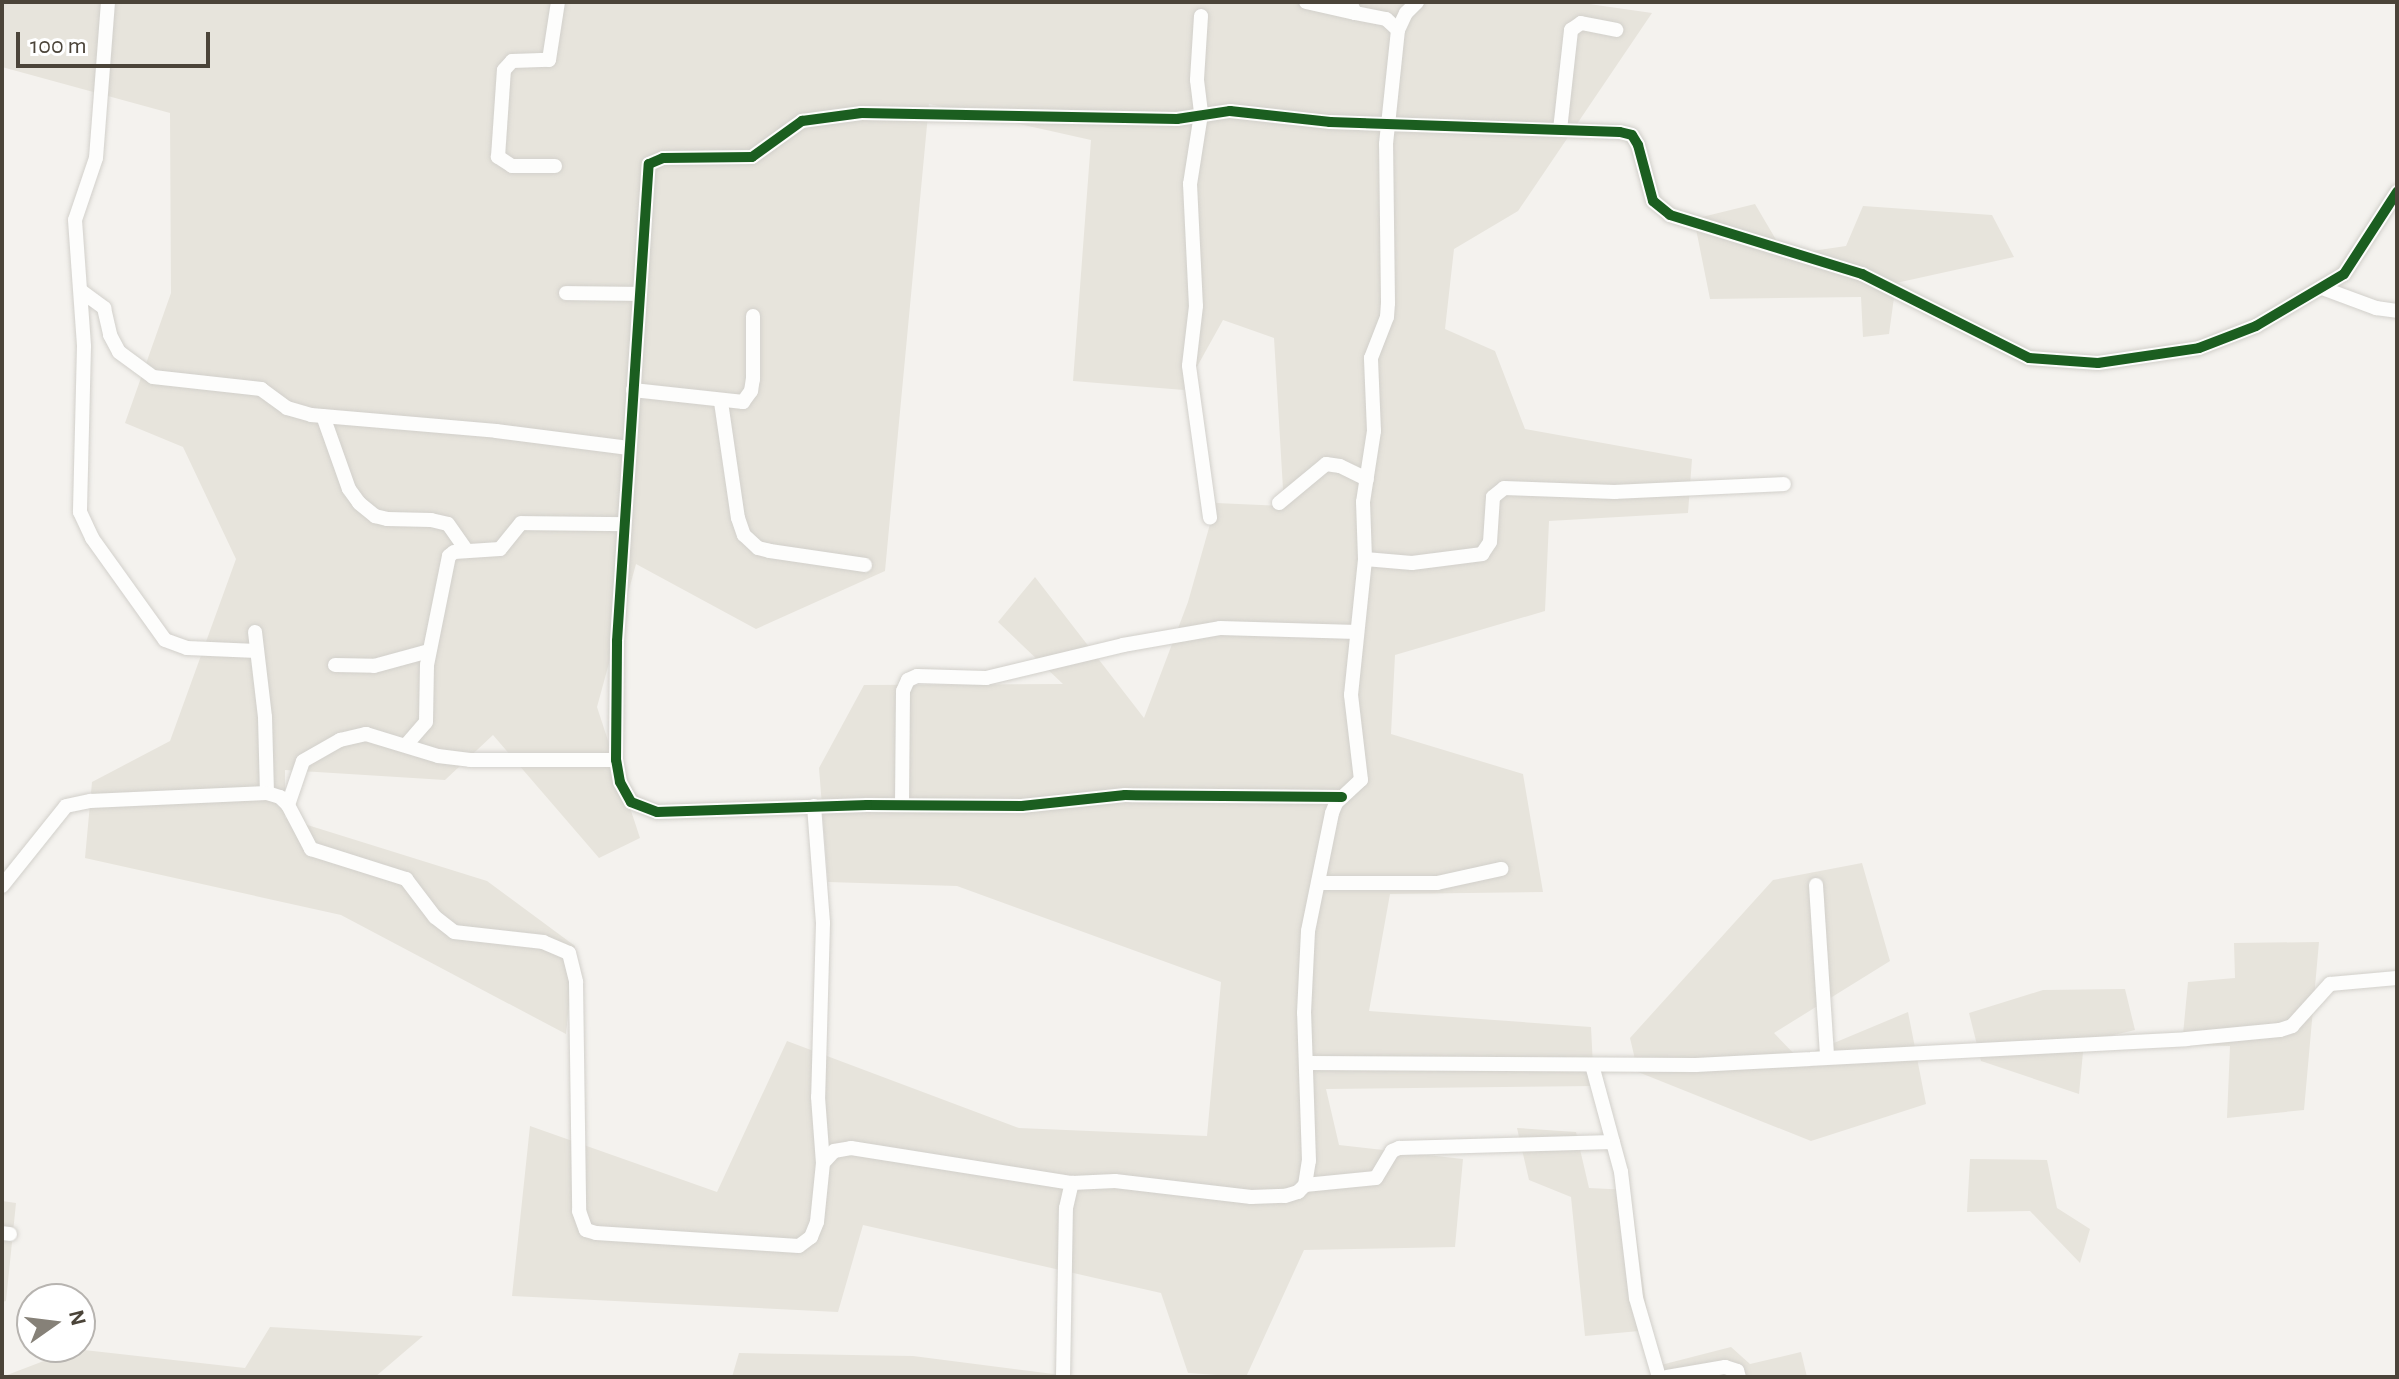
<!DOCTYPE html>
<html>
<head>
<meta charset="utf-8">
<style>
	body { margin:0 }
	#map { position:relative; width:2399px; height:1379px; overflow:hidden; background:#f4f2ee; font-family:"Alegreya Sans",sans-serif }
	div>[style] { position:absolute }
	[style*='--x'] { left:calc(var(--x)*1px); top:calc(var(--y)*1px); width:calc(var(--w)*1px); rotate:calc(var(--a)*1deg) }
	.residential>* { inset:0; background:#e7e4dc }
	.roads { filter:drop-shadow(0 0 2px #d2d0cb) drop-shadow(0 0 2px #d2d0cb) }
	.minor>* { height:14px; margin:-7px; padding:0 7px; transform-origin:7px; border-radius:7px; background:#fdfdfc }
	.cycleway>* { height:10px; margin:-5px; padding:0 5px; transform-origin:5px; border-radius:5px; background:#1b5e20 }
	span { translate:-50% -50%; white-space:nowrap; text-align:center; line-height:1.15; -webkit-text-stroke:8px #fff; paint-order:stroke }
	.frame { position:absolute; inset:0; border:4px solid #4b4439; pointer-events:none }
	.north { position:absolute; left:16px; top:1283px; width:80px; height:80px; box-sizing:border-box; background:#fff; border:2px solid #b7b4b0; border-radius:50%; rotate:76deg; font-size:22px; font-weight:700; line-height:32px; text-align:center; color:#4b4439 }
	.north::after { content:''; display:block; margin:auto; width:28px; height:36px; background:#868178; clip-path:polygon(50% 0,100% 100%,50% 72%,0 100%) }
	.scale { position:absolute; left:16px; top:32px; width:194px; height:36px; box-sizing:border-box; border:4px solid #4b4439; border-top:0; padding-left:10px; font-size:24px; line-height:28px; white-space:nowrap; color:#4b4439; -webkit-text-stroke:6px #fff; paint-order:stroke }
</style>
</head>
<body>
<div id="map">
	<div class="residential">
		<div style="clip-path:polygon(2px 2px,1575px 2px,1652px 13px,1518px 211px,1454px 249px,1445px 329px,1495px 351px,1525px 429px,1692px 459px,1688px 513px,1549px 521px,1545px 611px,1395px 655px,1391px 734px,1523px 774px,1543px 892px,1390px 894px,1369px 1011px,1591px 1027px,1594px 1086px,1326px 1089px,1339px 1145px,1463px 1159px,1455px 1247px,1304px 1250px,1246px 1377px,1188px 1373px,1161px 1293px,863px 1225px,838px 1312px,512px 1296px,530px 1126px,717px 1192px,787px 1041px,1019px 1128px,1207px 1136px,1221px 982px,957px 886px,828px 882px,819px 768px,864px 685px,1063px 684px,998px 622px,1035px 577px,1144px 718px,1188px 602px,1216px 503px,1284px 506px,1274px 338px,1223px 320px,1184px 390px,1073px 381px,1091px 140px,929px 104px,885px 571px,756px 629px,636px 564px,597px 707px,640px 838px,599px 858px,493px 735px,445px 780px,285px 770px,285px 818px,487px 881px,575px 946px,566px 1034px,341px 915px,85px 858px,92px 782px,170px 741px,236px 559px,183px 447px,125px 423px,171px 293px,170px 113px,2px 67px)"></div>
		<div style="clip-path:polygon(1755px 204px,1785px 255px,1846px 246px,1863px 206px,1992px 215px,2014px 257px,1896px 283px,1889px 334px,1863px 337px,1861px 297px,1710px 299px,1694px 219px)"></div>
		<div style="clip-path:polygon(1862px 863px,1890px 961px,1774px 1033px,1798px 1058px,1908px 1012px,1926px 1104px,1811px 1141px,1638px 1072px,1630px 1038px,1773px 880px)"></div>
		<div style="clip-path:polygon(2319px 942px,2304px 1110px,2227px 1118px,2230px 1046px,2182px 1045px,2188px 982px,2235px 978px,2234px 943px)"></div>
		<div style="clip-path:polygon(2125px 989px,2135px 1030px,2084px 1042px,2079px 1094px,1981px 1061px,1969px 1013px,2043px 990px)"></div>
		<div style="clip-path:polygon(1517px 1128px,1576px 1132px,1589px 1188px,1630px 1190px,1650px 1330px,1585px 1336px,1571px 1197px,1529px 1180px)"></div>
		<div style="clip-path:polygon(1970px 1159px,2047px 1160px,2057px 1208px,2090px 1229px,2080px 1263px,2030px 1211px,1967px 1212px)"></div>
		<div style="clip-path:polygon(2px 1201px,16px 1203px,6px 1301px,2px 1302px)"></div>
		<div style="clip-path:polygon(270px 1327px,423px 1336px,375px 1377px,2px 1377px,75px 1349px,245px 1368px)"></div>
		<div style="clip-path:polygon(1731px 1347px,1750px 1364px,1801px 1352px,1807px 1377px,1654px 1377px,1653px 1367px)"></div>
		<div style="clip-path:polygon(739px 1353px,913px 1356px,1077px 1377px,732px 1377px)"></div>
	</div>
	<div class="roads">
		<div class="minor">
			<div style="--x:108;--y:2;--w:156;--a:94.4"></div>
			<div style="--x:96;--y:158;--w:65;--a:108.7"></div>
			<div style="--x:75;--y:220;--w:126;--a:85.9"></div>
			<div style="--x:84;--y:346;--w:166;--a:91.4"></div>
			<div style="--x:80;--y:512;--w:29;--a:65"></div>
			<div style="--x:92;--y:538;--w:125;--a:54.4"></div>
			<div style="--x:165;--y:640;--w:23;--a:20"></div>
			<div style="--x:187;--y:648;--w:70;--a:2.5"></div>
			<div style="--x:1306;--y:2;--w:50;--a:12.7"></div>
			<div style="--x:1201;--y:16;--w:64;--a:93.6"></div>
			<div style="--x:1197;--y:80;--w:34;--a:83"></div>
			<div style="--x:1201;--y:114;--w:71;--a:98.9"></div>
			<div style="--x:1190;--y:184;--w:122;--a:87.2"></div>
			<div style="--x:1196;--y:306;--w:60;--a:96.7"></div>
			<div style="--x:1189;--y:366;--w:153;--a:82.1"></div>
			<div style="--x:1398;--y:30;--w:19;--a:-65"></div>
			<div style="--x:1406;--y:13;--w:16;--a:-45"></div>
			<div style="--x:1560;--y:130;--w:101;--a:-83.7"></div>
			<div style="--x:1571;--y:30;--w:12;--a:-35"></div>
			<div style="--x:1581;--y:23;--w:36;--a:11"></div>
			<div style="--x:555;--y:166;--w:43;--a:180"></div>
			<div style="--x:512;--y:166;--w:17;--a:-147"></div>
			<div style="--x:498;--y:157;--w:87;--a:-86.1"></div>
			<div style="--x:504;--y:70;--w:12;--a:-48"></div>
			<div style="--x:512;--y:61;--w:37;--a:-2"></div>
			<div style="--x:549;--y:60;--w:59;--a:-81.2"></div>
			<div style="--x:2322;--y:288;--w:58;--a:20.3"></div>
			<div style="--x:2376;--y:308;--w:21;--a:8"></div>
			<div style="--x:81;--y:291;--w:29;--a:36"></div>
			<div style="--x:104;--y:308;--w:28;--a:77"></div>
			<div style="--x:110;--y:335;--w:19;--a:62"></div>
			<div style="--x:119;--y:352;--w:42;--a:36.3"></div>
			<div style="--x:153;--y:377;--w:109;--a:6.3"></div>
			<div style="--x:261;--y:389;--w:32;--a:36"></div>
			<div style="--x:287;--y:408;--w:25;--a:16"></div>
			<div style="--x:311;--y:415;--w:186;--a:4.9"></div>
			<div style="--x:496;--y:431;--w:134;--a:7.3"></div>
			<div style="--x:566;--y:293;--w:73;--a:0.8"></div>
			<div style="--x:633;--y:390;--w:111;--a:6.2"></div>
			<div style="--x:743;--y:402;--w:14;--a:-54"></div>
			<div style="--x:751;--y:391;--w:12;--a:-81"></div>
			<div style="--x:753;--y:379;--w:63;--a:-90"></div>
			<div style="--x:721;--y:402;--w:117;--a:81.7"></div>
			<div style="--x:738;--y:518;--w:18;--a:71"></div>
			<div style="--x:744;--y:535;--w:19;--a:43"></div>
			<div style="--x:758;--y:548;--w:12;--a:14"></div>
			<div style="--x:770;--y:551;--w:96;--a:8.4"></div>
			<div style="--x:323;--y:416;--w:77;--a:70.4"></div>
			<div style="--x:349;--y:489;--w:17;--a:54"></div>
			<div style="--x:359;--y:503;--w:21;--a:39"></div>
			<div style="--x:375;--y:516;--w:12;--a:14"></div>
			<div style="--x:387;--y:519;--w:44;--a:1.3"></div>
			<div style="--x:431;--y:520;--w:17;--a:13"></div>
			<div style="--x:448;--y:524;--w:33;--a:55"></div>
			<div style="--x:1279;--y:503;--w:61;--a:-39.7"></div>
			<div style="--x:1326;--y:464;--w:14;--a:8"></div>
			<div style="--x:1340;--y:466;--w:30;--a:26"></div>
			<div style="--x:1365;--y:559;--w:47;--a:4.9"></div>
			<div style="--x:1412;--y:563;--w:71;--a:-7.3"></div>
			<div style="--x:1482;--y:554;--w:14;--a:-56"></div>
			<div style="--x:1490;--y:542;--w:45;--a:-86.2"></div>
			<div style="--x:1493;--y:497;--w:14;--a:-39"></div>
			<div style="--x:1504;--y:488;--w:111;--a:2.1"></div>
			<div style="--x:1615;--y:492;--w:169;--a:-2.7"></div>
			<div style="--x:255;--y:632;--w:86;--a:83.3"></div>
			<div style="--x:265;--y:717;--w:76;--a:88.5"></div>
			<div style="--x:335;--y:665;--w:39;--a:1"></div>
			<div style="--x:374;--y:666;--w:57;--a:-15.3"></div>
			<div style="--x:406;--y:745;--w:30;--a:-49"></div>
			<div style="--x:426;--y:722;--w:57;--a:-89"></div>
			<div style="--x:427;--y:665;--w:111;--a:-78.6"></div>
			<div style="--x:449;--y:556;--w:6;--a:-39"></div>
			<div style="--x:454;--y:552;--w:46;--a:-3.7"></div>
			<div style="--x:500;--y:549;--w:33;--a:-51"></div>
			<div style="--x:521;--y:523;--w:103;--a:0.6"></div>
			<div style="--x:1342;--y:797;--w:217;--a:-179.5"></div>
			<div style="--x:1125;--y:795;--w:104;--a:173.9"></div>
			<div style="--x:1022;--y:806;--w:155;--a:-179.6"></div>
			<div style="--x:867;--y:805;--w:210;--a:178.1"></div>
			<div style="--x:657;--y:812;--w:28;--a:-159"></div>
			<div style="--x:631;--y:802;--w:23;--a:-119"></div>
			<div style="--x:620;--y:782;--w:22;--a:-100"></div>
			<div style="--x:616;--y:760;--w:119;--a:-89.5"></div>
			<div style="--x:617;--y:641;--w:478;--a:-86.2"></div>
			<div style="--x:649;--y:164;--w:15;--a:-23"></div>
			<div style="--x:663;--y:158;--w:89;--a:-0.6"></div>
			<div style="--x:752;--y:157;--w:62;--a:-35.8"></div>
			<div style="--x:802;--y:121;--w:60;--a:-7.7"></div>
			<div style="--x:861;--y:113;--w:316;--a:1.1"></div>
			<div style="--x:1177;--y:119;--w:54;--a:-8.6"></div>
			<div style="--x:1230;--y:111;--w:101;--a:6.3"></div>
			<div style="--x:1330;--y:122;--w:290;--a:2"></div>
			<div style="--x:1620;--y:132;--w:12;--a:14"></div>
			<div style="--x:1632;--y:135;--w:12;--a:59"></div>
			<div style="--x:1638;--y:145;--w:58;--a:75"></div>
			<div style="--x:1653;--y:201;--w:22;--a:39"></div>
			<div style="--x:1670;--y:215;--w:201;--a:17.1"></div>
			<div style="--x:1862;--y:274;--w:187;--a:26.7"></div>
			<div style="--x:2029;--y:358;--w:69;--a:4.1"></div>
			<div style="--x:2098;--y:363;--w:102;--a:-8.4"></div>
			<div style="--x:2199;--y:348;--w:61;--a:-21.1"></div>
			<div style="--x:2256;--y:326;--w:102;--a:-30.6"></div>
			<div style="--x:2344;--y:274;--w:98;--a:-57.1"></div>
			<div style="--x:288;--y:805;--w:46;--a:-71.2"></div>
			<div style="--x:303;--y:761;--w:43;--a:-29.6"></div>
			<div style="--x:340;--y:740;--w:27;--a:-13"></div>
			<div style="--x:366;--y:734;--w:75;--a:17"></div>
			<div style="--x:438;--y:756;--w:32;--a:7"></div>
			<div style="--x:470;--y:760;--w:146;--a:0"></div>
			<div style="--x:902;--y:805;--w:114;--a:-89.5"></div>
			<div style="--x:903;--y:691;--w:12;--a:-66"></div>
			<div style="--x:908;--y:680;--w:10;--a:-24"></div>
			<div style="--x:917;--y:676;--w:69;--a:1.7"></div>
			<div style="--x:986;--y:678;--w:141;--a:-13.5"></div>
			<div style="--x:1123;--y:645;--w:98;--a:-9.9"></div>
			<div style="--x:1220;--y:628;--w:137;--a:1.7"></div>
			<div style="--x:814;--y:806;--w:117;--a:85.6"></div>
			<div style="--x:823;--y:923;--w:174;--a:91.6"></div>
			<div style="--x:818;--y:1097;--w:66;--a:85.7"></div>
			<div style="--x:1318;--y:883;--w:119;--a:0"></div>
			<div style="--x:1437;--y:883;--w:66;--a:-12.3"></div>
			<div style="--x:1816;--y:885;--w:171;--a:86.3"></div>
			<div style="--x:2;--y:886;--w:102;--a:-51.3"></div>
			<div style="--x:66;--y:806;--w:25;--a:-12"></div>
			<div style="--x:90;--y:801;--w:177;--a:-2.6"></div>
			<div style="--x:267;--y:793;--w:14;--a:17"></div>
			<div style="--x:280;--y:797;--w:11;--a:45"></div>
			<div style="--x:288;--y:805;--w:50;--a:62.4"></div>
			<div style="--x:311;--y:849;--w:100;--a:17.5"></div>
			<div style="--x:406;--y:879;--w:48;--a:52.7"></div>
			<div style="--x:435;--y:917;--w:24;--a:38"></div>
			<div style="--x:454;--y:932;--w:90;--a:6.4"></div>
			<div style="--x:543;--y:942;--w:28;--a:23"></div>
			<div style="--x:569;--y:953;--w:30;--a:76"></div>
			<div style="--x:576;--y:982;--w:229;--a:89.2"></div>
			<div style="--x:579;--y:1211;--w:20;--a:70"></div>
			<div style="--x:586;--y:1230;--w:10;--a:17"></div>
			<div style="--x:596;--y:1233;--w:203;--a:3.7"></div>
			<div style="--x:799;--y:1246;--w:15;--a:-37"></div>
			<div style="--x:811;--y:1237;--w:16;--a:-68"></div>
			<div style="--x:817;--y:1222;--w:59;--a:-84.2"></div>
			<div style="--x:823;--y:1163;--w:16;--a:-47"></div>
			<div style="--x:834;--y:1151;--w:17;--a:-10"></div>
			<div style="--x:851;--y:1148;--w:224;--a:9"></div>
			<div style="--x:1072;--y:1183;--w:43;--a:-2.7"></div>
			<div style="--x:1115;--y:1181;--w:137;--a:6.7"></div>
			<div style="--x:1251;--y:1197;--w:34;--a:-2"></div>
			<div style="--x:1285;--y:1196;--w:14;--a:-17"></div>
			<div style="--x:1298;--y:1192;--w:10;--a:-45"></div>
			<div style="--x:1305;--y:1185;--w:24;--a:-81"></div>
			<div style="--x:1309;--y:1161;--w:148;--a:-91.9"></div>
			<div style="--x:1304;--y:1013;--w:82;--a:-87.2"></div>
			<div style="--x:1308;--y:931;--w:120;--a:-78.5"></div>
			<div style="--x:1332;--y:813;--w:11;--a:-68"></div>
			<div style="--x:1336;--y:803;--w:34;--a:-43"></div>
			<div style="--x:1361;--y:780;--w:86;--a:-96.7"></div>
			<div style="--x:1351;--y:695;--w:137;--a:-84.1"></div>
			<div style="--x:1365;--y:559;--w:57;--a:-92"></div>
			<div style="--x:1363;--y:502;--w:72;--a:-81.2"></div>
			<div style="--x:1374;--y:431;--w:73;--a:-92.4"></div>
			<div style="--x:1371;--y:358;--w:44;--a:-68.7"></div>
			<div style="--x:1387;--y:317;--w:14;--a:-86"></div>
			<div style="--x:1388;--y:303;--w:159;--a:-90.7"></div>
			<div style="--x:1386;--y:144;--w:115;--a:-84"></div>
			<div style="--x:1398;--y:30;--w:16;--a:-137"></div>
			<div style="--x:1386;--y:19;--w:32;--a:-169"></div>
			<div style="--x:1355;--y:13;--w:12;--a:-114"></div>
			<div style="--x:1307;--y:1063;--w:389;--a:0.3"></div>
			<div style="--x:1696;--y:1065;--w:491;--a:-3"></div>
			<div style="--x:2186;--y:1039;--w:94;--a:-5.5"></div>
			<div style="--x:2280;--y:1030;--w:13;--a:-18"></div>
			<div style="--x:2292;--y:1026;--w:57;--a:-47.9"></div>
			<div style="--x:2330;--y:984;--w:67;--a:-5.1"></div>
			<div style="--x:1592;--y:1065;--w:111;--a:74.8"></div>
			<div style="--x:1621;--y:1172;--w:127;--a:83.2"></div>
			<div style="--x:1636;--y:1298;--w:82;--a:73.8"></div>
			<div style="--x:1305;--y:1185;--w:71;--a:-5.6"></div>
			<div style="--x:1376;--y:1178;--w:31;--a:-59"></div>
			<div style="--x:1392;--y:1151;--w:8;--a:-23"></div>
			<div style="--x:1399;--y:1148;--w:214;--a:-1.6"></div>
			<div style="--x:2;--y:1233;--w:8;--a:7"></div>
			<div style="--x:1063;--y:1377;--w:169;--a:-89"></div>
			<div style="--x:1066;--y:1208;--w:26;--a:-77"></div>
			<div style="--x:1667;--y:1377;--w:59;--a:-9.8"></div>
			<div style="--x:1725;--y:1367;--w:13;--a:18"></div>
			<div style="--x:1737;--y:1371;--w:6;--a:72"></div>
		</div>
	</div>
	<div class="cycleway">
		<div style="--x:1342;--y:797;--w:217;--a:-179.5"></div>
		<div style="--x:1125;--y:795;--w:104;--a:173.9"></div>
		<div style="--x:1022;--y:806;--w:155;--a:-179.6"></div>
		<div style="--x:867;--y:805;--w:210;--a:178.1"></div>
		<div style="--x:657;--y:812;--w:28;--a:-159"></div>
		<div style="--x:631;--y:802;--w:23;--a:-119"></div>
		<div style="--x:620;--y:782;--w:22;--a:-100"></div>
		<div style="--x:616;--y:760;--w:119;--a:-89.5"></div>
		<div style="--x:617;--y:641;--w:478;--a:-86.2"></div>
		<div style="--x:649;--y:164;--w:15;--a:-23"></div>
		<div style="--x:663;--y:158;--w:89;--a:-0.6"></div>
		<div style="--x:752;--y:157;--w:62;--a:-35.8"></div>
		<div style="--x:802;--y:121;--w:60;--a:-7.7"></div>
		<div style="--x:861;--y:113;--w:316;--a:1.1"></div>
		<div style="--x:1177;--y:119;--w:54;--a:-8.6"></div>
		<div style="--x:1230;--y:111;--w:101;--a:6.3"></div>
		<div style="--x:1330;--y:122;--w:290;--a:2"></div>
		<div style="--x:1620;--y:132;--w:12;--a:14"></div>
		<div style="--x:1632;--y:135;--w:12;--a:59"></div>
		<div style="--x:1638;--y:145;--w:58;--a:75"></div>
		<div style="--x:1653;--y:201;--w:22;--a:39"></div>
		<div style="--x:1670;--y:215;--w:201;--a:17.1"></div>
		<div style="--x:1862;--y:274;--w:187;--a:26.7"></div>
		<div style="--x:2029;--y:358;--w:69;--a:4.1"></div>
		<div style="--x:2098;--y:363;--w:102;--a:-8.4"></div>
		<div style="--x:2199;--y:348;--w:61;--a:-21.1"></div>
		<div style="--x:2256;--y:326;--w:102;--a:-30.6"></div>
		<div style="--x:2344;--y:274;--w:98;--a:-57.1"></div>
	</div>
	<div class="frame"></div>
	<div class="north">N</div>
	<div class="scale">100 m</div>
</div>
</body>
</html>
